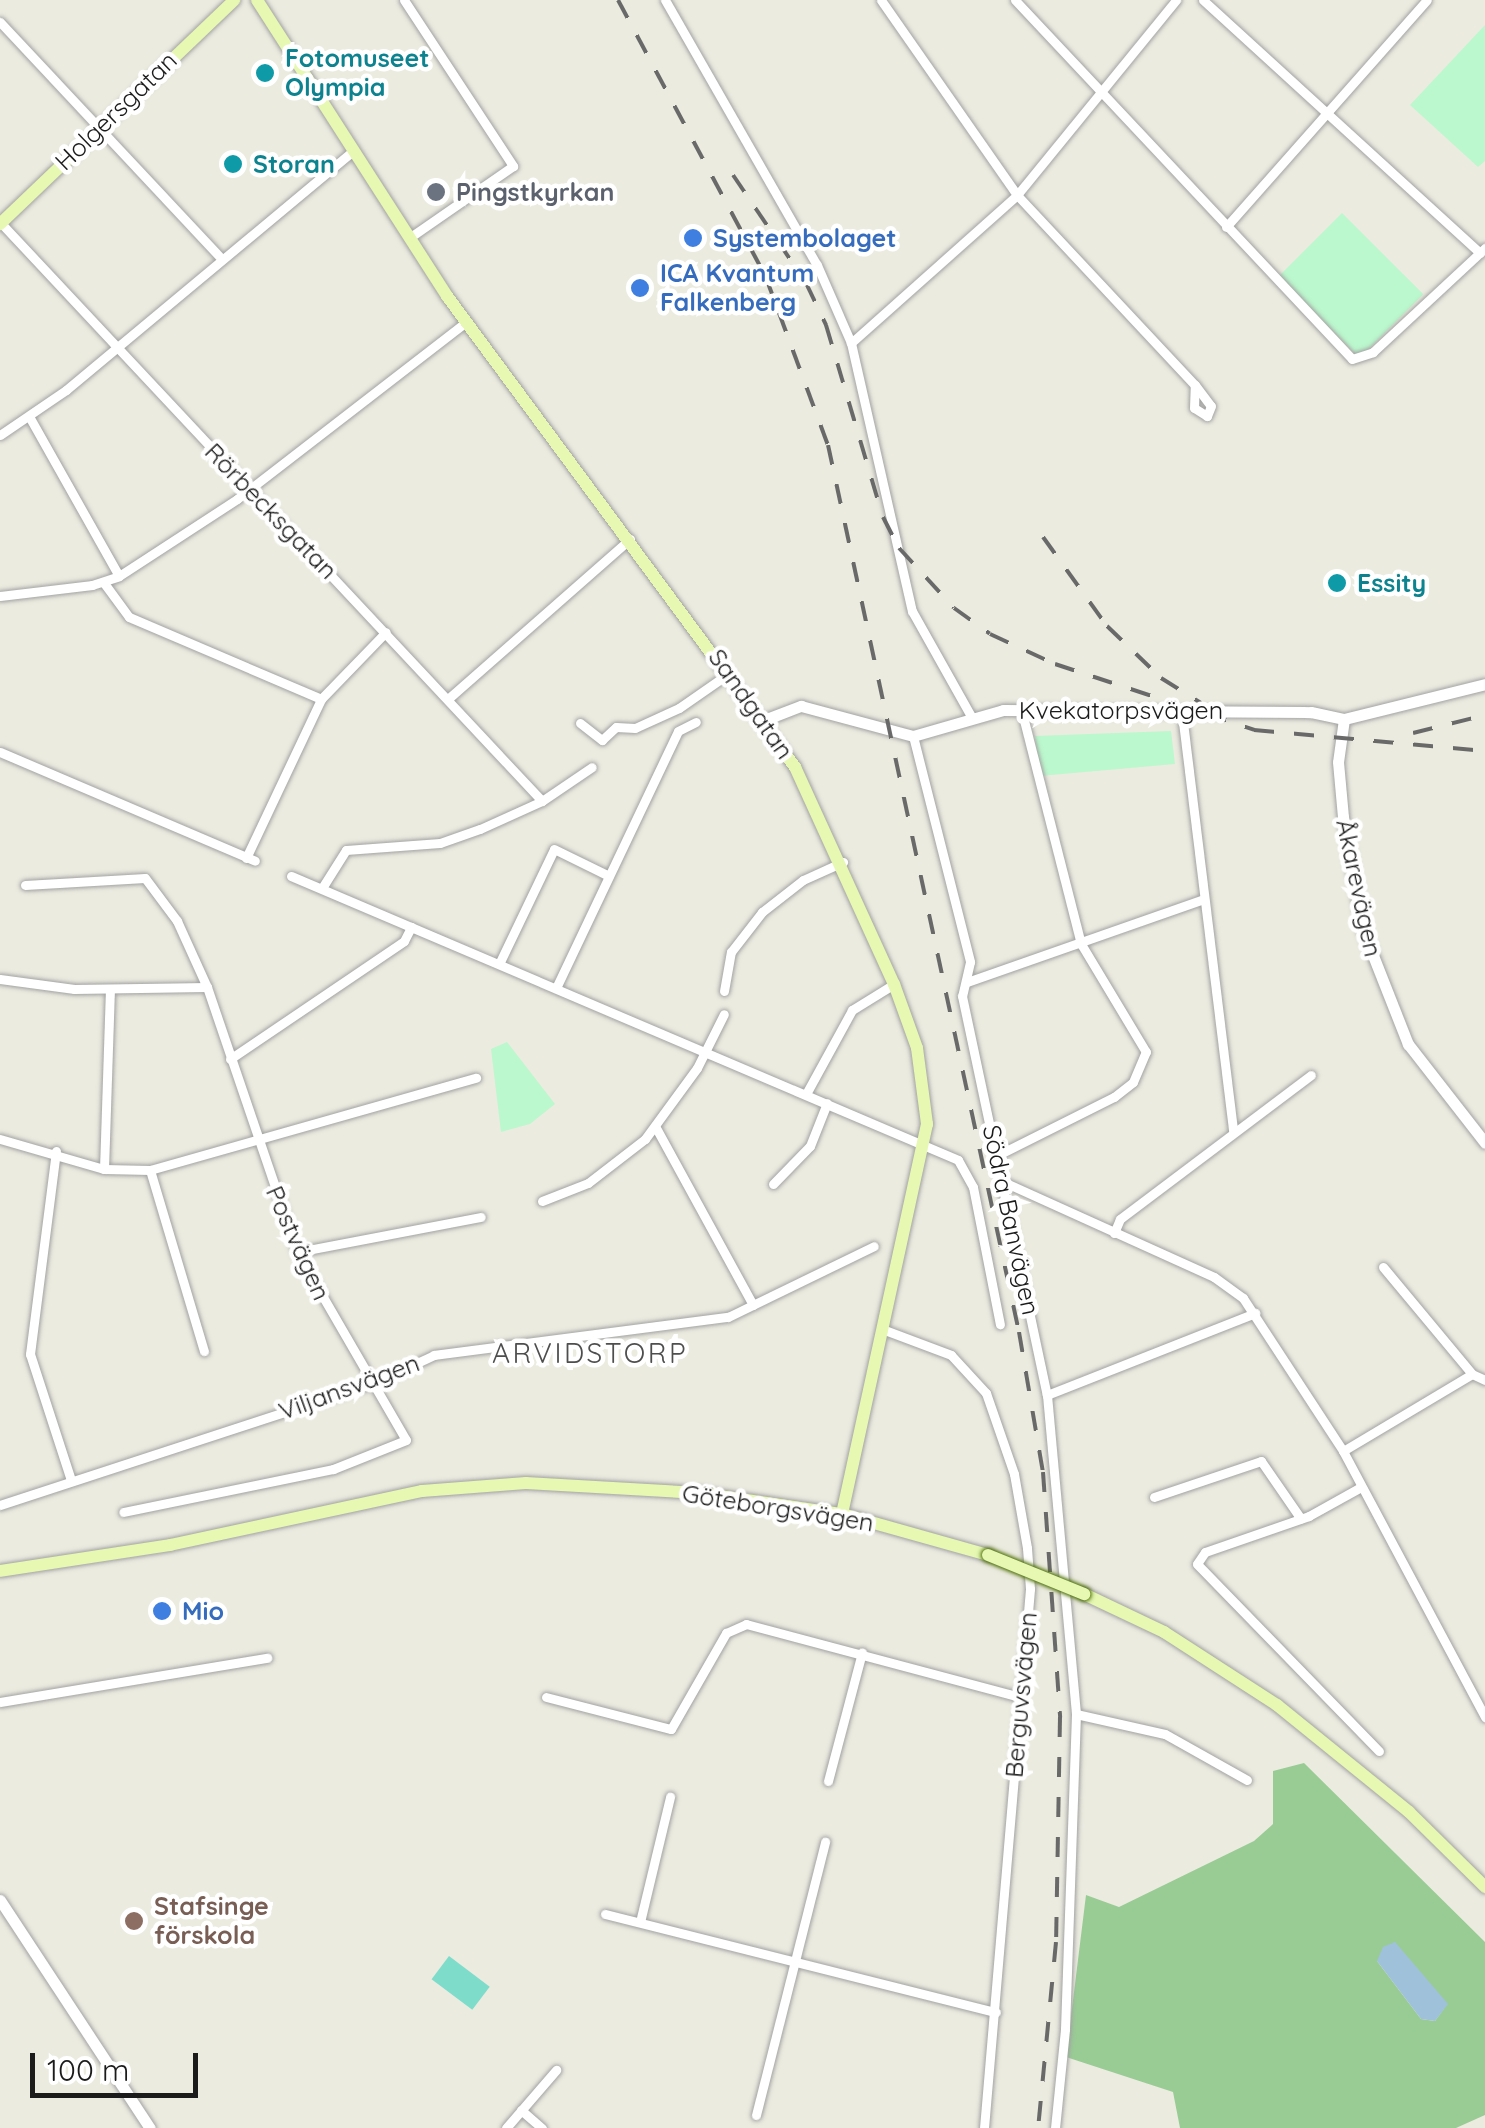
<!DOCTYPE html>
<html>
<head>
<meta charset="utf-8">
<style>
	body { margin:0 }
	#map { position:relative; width:1485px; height:2128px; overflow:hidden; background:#ecebe0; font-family:Quicksand,sans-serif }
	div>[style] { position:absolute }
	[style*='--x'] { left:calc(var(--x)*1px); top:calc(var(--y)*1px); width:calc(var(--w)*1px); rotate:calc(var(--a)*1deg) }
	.forest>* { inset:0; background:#99cc95 }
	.park>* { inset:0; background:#bbf8cd; transform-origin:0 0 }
	.pitch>* { inset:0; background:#7edccb; transform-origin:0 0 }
	.water>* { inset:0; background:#a0c1da }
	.roads { filter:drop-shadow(0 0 2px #a2a2a2) drop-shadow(0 0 2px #a2a2a2) }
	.minor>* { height:9px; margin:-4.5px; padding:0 4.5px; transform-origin:4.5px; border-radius:4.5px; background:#fff }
	.tertiary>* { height:11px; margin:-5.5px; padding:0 5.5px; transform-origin:5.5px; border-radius:5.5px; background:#fff }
	.secondary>* { height:12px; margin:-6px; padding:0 6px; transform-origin:6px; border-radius:6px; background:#e6f8b2 }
	.rail>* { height:4px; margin-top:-2px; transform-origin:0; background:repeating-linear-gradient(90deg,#696969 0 20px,transparent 0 40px) }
	.bridges { filter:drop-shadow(0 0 2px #4c6e06) drop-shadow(0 0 2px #4c6e06) }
	.secondary-bridge>* { height:12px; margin:-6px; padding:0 6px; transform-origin:6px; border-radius:6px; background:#e6f8b2 }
	.dots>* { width:28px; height:28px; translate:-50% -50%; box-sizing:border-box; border:5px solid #fff; border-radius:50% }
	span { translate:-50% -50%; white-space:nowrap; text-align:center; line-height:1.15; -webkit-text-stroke:9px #fff; paint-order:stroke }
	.culture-label { font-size:25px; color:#0d838f; font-weight:700 }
	.left { translate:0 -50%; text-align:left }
	.street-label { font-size:25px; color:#1b1b1b }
	.worship-label { font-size:25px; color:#5b616d; font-weight:700 }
	.shop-label { font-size:25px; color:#366cbe; font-weight:700 }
	.education-label { font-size:25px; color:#785e54; font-weight:700 }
	.neighbourhood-label { font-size:28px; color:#4e4e4e; letter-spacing:2.5px }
	.scale { position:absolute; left:30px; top:2053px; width:168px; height:45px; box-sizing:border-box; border:5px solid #1b1b1b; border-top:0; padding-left:12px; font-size:30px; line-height:35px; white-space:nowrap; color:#1b1b1b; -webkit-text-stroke:8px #fff; paint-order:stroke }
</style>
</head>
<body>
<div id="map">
	<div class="forest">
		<div style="clip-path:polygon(evenodd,1304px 1763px,1485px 1942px,1485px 2115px,1456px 2128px,1180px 2128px,1173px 2092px,1066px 2057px,1086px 1895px,1119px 1907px,1254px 1841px,1273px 1824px,1273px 1771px,1304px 1763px,1377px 1961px,1447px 2004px,1435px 2021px,1421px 2019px,1377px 1961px)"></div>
	</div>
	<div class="park">
		<div style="clip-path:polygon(1485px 25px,1485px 161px,1478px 167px,1410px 105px)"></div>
		<div style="left:1342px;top:213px;width:115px;height:90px;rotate:45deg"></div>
		<div style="clip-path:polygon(1171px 731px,1175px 764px,1040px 776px,1035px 736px)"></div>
		<div style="clip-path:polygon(507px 1042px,555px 1104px,530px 1124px,501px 1132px,491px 1049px)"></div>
	</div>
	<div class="pitch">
		<div style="left:449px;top:1956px;width:51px;height:29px;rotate:37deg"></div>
	</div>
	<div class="water">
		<div style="clip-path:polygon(1395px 1942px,1448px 2004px,1435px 2021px,1421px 2019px,1377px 1961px,1383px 1947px)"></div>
	</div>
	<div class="roads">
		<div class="minor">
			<div style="--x:404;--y:0;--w:199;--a:56.7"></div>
			<div style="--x:513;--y:166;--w:126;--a:145.3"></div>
			<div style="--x:665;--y:0;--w:305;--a:60.2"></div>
			<div style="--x:817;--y:265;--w:85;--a:66.4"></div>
			<div style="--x:851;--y:343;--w:275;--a:77.2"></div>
			<div style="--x:912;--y:611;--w:123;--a:60.7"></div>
			<div style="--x:881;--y:0;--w:238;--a:55.1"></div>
			<div style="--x:1017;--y:195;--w:260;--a:46.9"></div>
			<div style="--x:1195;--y:385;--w:26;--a:53"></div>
			<div style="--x:1211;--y:406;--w:11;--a:112"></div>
			<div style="--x:1207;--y:416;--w:15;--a:-148"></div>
			<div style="--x:1194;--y:408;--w:23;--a:-88"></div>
			<div style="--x:1015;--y:0;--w:492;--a:46.8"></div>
			<div style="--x:1352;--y:359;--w:22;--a:-18"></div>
			<div style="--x:1373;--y:352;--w:153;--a:-42.9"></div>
			<div style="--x:1203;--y:0;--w:375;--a:42.4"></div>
			<div style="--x:0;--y:22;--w:323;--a:46.9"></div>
			<div style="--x:0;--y:222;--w:793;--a:46.89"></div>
			<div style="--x:1226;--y:227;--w:303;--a:-48.5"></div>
			<div style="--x:851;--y:343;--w:222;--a:-41.7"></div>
			<div style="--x:1017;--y:195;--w:252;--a:-50.8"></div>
			<div style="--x:30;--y:418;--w:181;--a:60.6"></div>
			<div style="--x:0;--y:435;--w:80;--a:-34.3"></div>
			<div style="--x:66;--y:390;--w:373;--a:-39.8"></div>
			<div style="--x:104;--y:583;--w:42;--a:53.7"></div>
			<div style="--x:129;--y:617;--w:209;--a:23.1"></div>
			<div style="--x:0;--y:596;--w:93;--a:-6.8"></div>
			<div style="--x:92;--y:585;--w:28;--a:-18"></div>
			<div style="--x:119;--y:576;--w:141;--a:-33.1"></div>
			<div style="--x:237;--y:499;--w:289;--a:-37.7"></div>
			<div style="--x:449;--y:698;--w:241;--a:-41.3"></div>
			<div style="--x:1182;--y:714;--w:420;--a:83"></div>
			<div style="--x:580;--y:723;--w:28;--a:38"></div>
			<div style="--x:602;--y:740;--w:19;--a:-43"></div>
			<div style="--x:616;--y:727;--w:19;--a:3"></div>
			<div style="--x:635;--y:728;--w:48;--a:-24.4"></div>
			<div style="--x:679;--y:708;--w:60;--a:-34.8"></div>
			<div style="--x:913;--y:736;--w:233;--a:75.8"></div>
			<div style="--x:970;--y:962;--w:35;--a:103"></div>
			<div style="--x:962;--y:996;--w:408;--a:78"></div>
			<div style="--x:1047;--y:1395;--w:320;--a:84.8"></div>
			<div style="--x:1076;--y:1714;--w:91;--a:12.7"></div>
			<div style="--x:1165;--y:1734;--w:94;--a:29.3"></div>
			<div style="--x:0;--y:752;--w:277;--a:23.1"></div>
			<div style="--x:246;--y:858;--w:176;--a:-64.7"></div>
			<div style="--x:321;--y:699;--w:93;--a:-45.9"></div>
			<div style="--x:291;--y:876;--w:725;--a:23.06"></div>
			<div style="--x:958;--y:1160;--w:31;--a:61"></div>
			<div style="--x:973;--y:1187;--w:140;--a:78.9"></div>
			<div style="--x:25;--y:885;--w:120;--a:-3.3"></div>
			<div style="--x:145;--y:878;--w:54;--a:53.3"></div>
			<div style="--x:177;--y:921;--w:72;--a:65.6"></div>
			<div style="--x:207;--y:987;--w:280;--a:71.2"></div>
			<div style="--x:297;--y:1252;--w:217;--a:59.9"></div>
			<div style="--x:406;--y:1440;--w:79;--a:158.3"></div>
			<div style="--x:333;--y:1469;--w:214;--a:168.4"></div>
			<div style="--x:322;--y:888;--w:45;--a:-57.7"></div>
			<div style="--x:346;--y:850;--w:94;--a:-4.3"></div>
			<div style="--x:440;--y:843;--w:42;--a:-19.3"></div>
			<div style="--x:480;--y:829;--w:68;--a:-24.3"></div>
			<div style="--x:542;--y:801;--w:60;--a:-34.2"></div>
			<div style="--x:499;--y:964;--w:127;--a:-64.4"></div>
			<div style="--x:554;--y:849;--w:61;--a:26.1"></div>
			<div style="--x:0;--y:979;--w:75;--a:7.7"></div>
			<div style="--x:74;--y:989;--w:133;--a:-0.9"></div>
			<div style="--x:967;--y:982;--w:251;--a:-19.3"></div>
			<div style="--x:556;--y:988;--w:284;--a:-64.6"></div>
			<div style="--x:678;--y:731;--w:20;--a:-27"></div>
			<div style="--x:724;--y:991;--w:40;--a:-80"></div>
			<div style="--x:731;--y:952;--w:51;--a:-52.2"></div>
			<div style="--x:762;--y:912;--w:52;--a:-38"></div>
			<div style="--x:803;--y:880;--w:44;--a:-24.2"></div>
			<div style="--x:230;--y:1059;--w:210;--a:-34.1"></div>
			<div style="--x:404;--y:941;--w:16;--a:-63"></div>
			<div style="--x:806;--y:1094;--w:96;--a:-61.3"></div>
			<div style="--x:852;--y:1010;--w:49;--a:-31.8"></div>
			<div style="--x:655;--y:1126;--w:204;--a:61.3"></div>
			<div style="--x:0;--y:1139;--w:108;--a:16.1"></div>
			<div style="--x:104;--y:1169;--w:46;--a:1.2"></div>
			<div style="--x:150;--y:1170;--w:339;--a:-15.8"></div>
			<div style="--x:56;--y:1151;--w:205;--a:97.3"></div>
			<div style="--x:30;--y:1354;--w:133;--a:72"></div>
			<div style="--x:998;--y:1155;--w:130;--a:-26.6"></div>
			<div style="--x:1114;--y:1097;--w:24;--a:-38"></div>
			<div style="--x:1133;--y:1082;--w:33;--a:-67"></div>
			<div style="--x:1146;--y:1052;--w:126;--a:-121"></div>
			<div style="--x:1081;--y:944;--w:243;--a:-104.3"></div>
			<div style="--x:104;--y:1169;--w:179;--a:-88.1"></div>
			<div style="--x:150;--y:1170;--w:189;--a:73.4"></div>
			<div style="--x:1006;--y:1183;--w:228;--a:24.3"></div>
			<div style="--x:1214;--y:1277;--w:36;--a:36"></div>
			<div style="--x:1243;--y:1298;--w:183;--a:56.8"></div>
			<div style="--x:1343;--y:1451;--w:302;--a:61.9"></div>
			<div style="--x:773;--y:1184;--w:53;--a:-45.8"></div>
			<div style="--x:810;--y:1146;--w:46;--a:-68.4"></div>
			<div style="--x:542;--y:1201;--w:49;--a:-21.4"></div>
			<div style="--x:588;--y:1183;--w:72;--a:-37.7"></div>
			<div style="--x:645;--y:1139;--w:88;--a:-53.8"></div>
			<div style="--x:697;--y:1068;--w:60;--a:-63.4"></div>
			<div style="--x:1114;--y:1233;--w:15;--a:-67"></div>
			<div style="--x:1120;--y:1219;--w:239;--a:-37"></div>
			<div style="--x:297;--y:1252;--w:187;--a:-10.8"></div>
			<div style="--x:1383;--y:1267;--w:139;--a:50.2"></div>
			<div style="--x:1472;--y:1374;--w:14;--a:25"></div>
			<div style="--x:882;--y:1329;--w:74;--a:20.6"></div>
			<div style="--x:951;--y:1355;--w:52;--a:47.4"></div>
			<div style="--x:986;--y:1393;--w:86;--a:70.9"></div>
			<div style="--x:1014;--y:1474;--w:75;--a:80"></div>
			<div style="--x:1027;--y:1548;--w:41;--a:85.8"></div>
			<div style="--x:1030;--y:1589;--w:541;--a:94.88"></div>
			<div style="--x:1047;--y:1395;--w:224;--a:-21.5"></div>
			<div style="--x:1343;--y:1451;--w:150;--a:-30.8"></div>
			<div style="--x:1361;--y:1487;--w:60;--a:150.9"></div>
			<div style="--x:1309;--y:1516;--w:110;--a:160.9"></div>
			<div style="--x:1205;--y:1552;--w:14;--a:124"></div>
			<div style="--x:1197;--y:1564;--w:261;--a:45.8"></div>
			<div style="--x:1154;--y:1497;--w:113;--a:-18.6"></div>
			<div style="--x:1261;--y:1461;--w:70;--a:55.4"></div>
			<div style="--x:0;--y:1505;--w:393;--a:-18.1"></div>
			<div style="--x:374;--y:1383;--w:66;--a:-25"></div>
			<div style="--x:434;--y:1355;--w:296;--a:-7.4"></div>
			<div style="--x:728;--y:1317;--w:162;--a:-25.9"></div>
			<div style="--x:546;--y:1697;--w:129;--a:14.4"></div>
			<div style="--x:671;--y:1729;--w:111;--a:-60.2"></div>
			<div style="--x:726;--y:1633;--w:22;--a:-24"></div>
			<div style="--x:746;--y:1624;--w:285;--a:14.9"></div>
			<div style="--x:0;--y:1702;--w:271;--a:-9.4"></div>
			<div style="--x:828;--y:1781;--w:133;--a:-75.2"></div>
			<div style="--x:605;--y:1914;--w:403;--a:14.1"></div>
			<div style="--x:640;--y:1922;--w:129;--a:-76.5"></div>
			<div style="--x:521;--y:2110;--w:28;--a:41"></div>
			<div style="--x:756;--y:2115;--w:282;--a:-75.8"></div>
			<div style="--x:506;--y:2128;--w:77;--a:-49.2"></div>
			<div style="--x:1055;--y:2128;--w:100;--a:-84.2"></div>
			<div style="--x:1065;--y:2029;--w:315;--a:-88"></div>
		</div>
		<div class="tertiary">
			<div style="--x:1344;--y:719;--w:43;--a:97.9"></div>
			<div style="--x:1338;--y:762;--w:55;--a:84.8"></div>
			<div style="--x:1343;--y:817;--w:115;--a:80"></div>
			<div style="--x:1363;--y:930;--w:123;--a:68.5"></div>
			<div style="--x:1408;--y:1044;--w:125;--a:52.1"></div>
			<div style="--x:764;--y:720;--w:40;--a:-21"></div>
			<div style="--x:801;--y:706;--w:116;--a:15"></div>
			<div style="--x:913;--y:736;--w:94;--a:-16.1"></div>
			<div style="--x:1003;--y:710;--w:308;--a:0.4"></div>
			<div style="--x:1311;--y:712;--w:34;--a:12"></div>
			<div style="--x:1344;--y:719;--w:145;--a:-13.9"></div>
			<div style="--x:0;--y:1900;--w:273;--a:56.7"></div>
		</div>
		<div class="secondary">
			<div style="--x:257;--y:0;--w:352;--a:57.3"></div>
			<div style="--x:447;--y:296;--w:586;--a:53.54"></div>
			<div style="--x:795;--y:767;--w:239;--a:65.5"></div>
			<div style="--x:894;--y:984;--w:68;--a:70.2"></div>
			<div style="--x:917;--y:1048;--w:77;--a:82.5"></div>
			<div style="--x:927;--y:1124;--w:399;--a:102.3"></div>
			<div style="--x:0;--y:224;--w:324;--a:-43.7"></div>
			<div style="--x:0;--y:1571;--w:172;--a:-8.7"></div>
			<div style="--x:170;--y:1545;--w:258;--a:-12.1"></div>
			<div style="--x:422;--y:1491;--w:104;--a:-4.4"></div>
			<div style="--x:526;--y:1483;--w:173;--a:3.3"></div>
			<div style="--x:699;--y:1493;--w:145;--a:8.4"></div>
			<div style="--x:842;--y:1514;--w:152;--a:15.7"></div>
			<div style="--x:1084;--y:1594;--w:89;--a:25.4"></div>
			<div style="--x:1164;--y:1632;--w:135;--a:32.9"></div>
			<div style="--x:1277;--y:1705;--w:170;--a:39"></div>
			<div style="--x:1409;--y:1812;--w:107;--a:44.6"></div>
		</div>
	</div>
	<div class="rail">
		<div style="--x:618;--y:0;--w:312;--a:61.9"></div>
		<div style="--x:765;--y:275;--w:181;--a:69.7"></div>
		<div style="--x:828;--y:445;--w:907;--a:77.85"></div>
		<div style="--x:1019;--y:1332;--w:142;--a:80.3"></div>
		<div style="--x:1043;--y:1472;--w:246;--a:86"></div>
		<div style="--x:1060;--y:1717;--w:225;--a:91"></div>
		<div style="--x:1056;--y:1942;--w:187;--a:95.5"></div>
		<div style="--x:733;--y:175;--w:130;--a:55.9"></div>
		<div style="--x:806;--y:283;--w:47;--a:64.5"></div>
		<div style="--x:826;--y:325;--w:200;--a:73.5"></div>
		<div style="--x:883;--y:517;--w:35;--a:63"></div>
		<div style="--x:899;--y:548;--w:81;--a:47.5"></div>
		<div style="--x:954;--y:608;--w:44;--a:35.8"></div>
		<div style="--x:990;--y:634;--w:72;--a:24.8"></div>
		<div style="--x:1055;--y:664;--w:210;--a:18.3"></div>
		<div style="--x:1254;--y:730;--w:232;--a:5.2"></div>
		<div style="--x:1043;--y:537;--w:110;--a:54.3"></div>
		<div style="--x:1107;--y:626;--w:75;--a:43.9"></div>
		<div style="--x:1161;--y:678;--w:47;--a:32"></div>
		<div style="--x:1413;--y:733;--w:74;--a:-14"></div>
	</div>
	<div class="bridges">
		<div class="secondary-bridge">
			<div style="--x:988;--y:1555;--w:104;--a:22.1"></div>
		</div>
	</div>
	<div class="dots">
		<div style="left:265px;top:73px;background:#0f9aa8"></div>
		<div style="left:233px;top:164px;background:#0f9aa8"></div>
		<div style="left:436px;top:192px;background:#6b7280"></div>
		<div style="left:693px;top:238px;background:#3f7fe0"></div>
		<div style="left:640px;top:288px;background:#3f7fe0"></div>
		<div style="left:1337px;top:583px;background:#0f9aa8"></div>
		<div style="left:162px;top:1611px;background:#3f7fe0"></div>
		<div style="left:134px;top:1921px;background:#8d6e63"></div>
	</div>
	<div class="culture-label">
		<span class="left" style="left:285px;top:73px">Fotomuseet<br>Olympia</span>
		<span class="left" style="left:253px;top:164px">Storan</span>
		<span class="left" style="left:1357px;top:583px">Essity</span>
	</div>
	<div class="street-label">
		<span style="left:116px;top:111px;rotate:-44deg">Holgersgatan</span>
		<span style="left:271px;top:511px;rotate:46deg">Rörbecksgatan</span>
		<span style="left:751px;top:704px;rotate:55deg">Sandgatan</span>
		<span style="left:1121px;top:710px">Kvekatorpsvägen</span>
		<span style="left:1359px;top:888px;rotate:78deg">Åkarevägen</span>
		<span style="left:1011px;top:1220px;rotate:78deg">Södra Banvägen</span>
		<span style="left:298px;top:1243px;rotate:66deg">Postvägen</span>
		<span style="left:349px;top:1387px;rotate:-20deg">Viljansvägen</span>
		<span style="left:778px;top:1508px;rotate:9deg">Göteborgsvägen</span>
		<span style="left:1021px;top:1695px;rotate:-85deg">Berguvsvägen</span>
	</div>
	<div class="worship-label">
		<span class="left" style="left:456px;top:192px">Pingstkyrkan</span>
	</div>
	<div class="shop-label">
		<span class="left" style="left:713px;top:238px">Systembolaget</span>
		<span class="left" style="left:660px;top:288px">ICA Kvantum<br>Falkenberg</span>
		<span class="left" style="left:182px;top:1611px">Mio</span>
	</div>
	<div class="education-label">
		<span class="left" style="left:154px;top:1921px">Stafsinge<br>förskola</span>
	</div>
	<div class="neighbourhood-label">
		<span style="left:590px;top:1353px">ARVIDSTORP</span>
	</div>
	<div class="scale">100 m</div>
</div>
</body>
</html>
